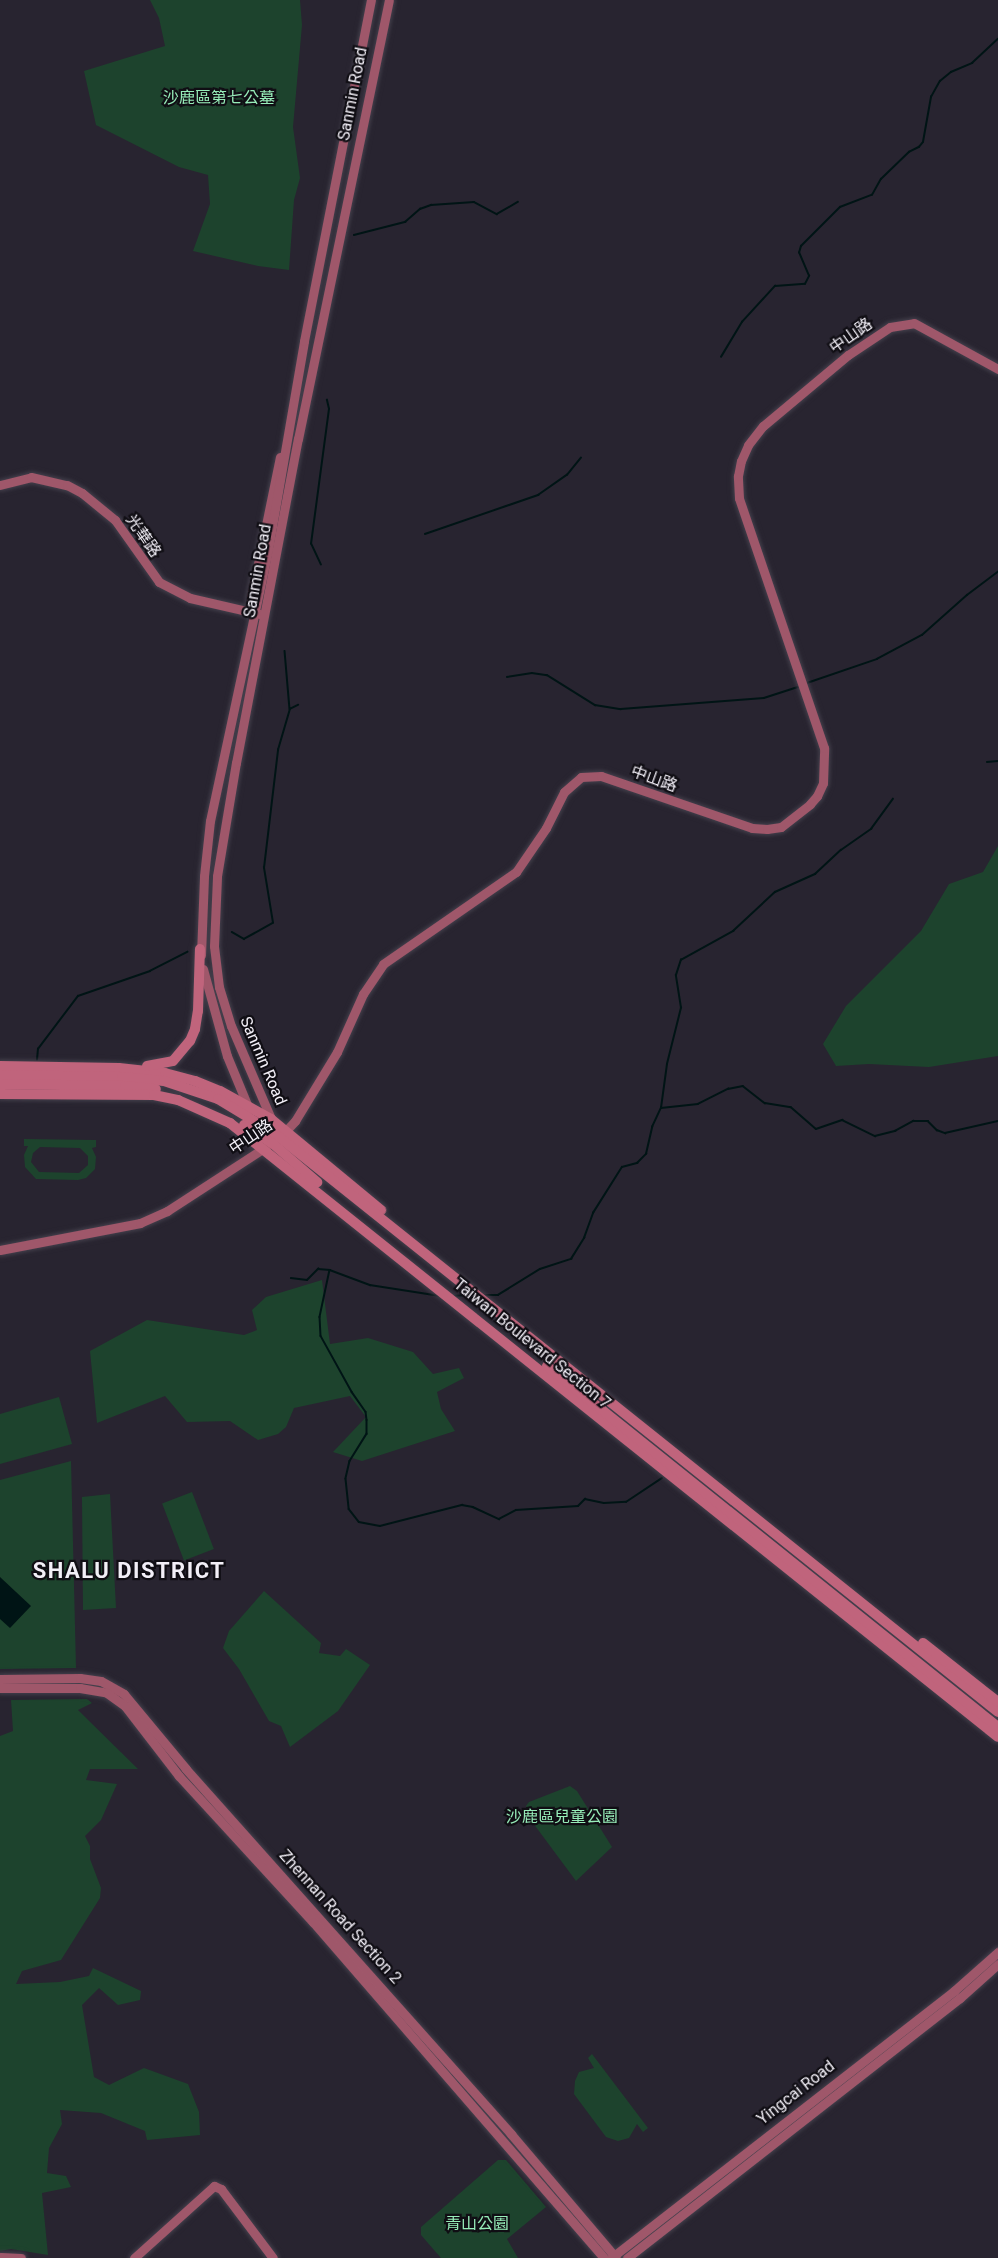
<!DOCTYPE html>
<html>
<head>
<meta charset="utf-8">
<style>
	body { margin:0 }
	#map { position:relative; width:998px; height:2258px; overflow:hidden; background:#282430; font-family:Roboto,"Noto Sans TC",sans-serif }
	div>[style] { position:absolute }
	[style*='--x'] { left:calc(var(--x)*1px); top:calc(var(--y)*1px); width:calc(var(--w)*1px); rotate:calc(var(--a)*1deg) }
	.green>* { inset:0; background:#1d432d; transform-origin:0 0 }
	.water>* { inset:0; background:#001415 }
	.stream>* { height:1.5px; margin:-0.75px; padding:0 0.75px; transform-origin:0.75px; border-radius:0.75px; background:#001415 }
	.roads { filter:drop-shadow(0 0 2px #44404c) drop-shadow(0 0 2px #44404c) }
	.secondary>* { height:9px; margin:-4.5px; padding:0 4.5px; transform-origin:4.5px; border-radius:4.5px; background:#9f576a }
	.primary>* { height:10px; margin:-5px; padding:0 5px; transform-origin:5px; border-radius:5px; background:#c0647c }
	span { translate:-50% -50%; white-space:nowrap; text-align:center; line-height:1.15; -webkit-text-stroke:4.5px #100e14; paint-order:stroke }
	.street-label { font-size:16px; color:#f2eff7 }
	.park-label { font-size:16px; color:#97edb9 }
	.district-label { font-size:22px; color:#f2eff7; font-weight:700; letter-spacing:1.5px }
</style>
</head>
<body>
<div id="map">
	<div class="green">
		<div style="clip-path:polygon(150px 0,300px 0,302px 25px,293px 127px,300px 178px,294px 200px,289px 270px,258px 266px,193px 251px,210px 204px,208px 175px,179px 167px,96px 125px,84px 71px,165px 46px,159px 18px)"></div>
		<div style="clip-path:polygon(998px 846px,998px 1056px,929px 1067px,869px 1064px,836px 1066px,823px 1044px,846px 1006px,921px 931px,949px 884px,983px 872px)"></div>
		<div style="clip-path:polygon(evenodd,24px 1139px,96px 1140px,96px 1147px,92px 1148px,96px 1157px,95px 1169px,86px 1178px,78px 1180px,36px 1179px,25px 1167px,24px 1155px,28px 1146px,24px 1146px,24px 1139px,40px 1147px,80px 1148px,88px 1156px,88px 1165px,79px 1173px,39px 1172px,31px 1162px,33px 1153px,40px 1147px)"></div>
		<div style="clip-path:polygon(322px 1280px,330px 1344px,368px 1338px,413px 1352px,433px 1374px,459px 1368px,464px 1378px,437px 1392px,441px 1409px,455px 1431px,362px 1461px,333px 1452px,366px 1417px,350px 1396px,294px 1408px,286px 1427px,278px 1434px,258px 1440px,230px 1421px,187px 1422px,165px 1396px,97px 1423px,90px 1351px,147px 1320px,244px 1335px,257px 1330px,252px 1310px,266px 1297px)"></div>
		<div style="clip-path:polygon(59px 1397px,72px 1444px,0 1464px,0 1414px)"></div>
		<div style="clip-path:polygon(71px 1461px,76px 1668px,0 1669px,0 1480px)"></div>
		<div style="left:192px;top:1492px;width:61px;height:32px;rotate:69deg"></div>
		<div style="clip-path:polygon(110px 1494px,116px 1608px,83px 1610px,82px 1497px)"></div>
		<div style="clip-path:polygon(264px 1591px,321px 1643px,319px 1653px,340px 1656px,346px 1649px,370px 1665px,338px 1711px,290px 1747px,281px 1726px,269px 1721px,239px 1669px,223px 1648px,229px 1631px)"></div>
		<div style="clip-path:polygon(87px 1699px,92px 1703px,78px 1710px,138px 1769px,90px 1769px,86px 1780px,117px 1784px,101px 1820px,85px 1836px,90px 1846px,90px 1859px,101px 1888px,100px 1898px,61px 1960px,22px 1971px,16px 1984px,60px 1982px,89px 1976px,93px 1968px,141px 1991px,140px 2000px,118px 2005px,99px 1988px,82px 2005px,94px 2077px,109px 2085px,144px 2068px,188px 2084px,199px 2112px,200px 2135px,147px 2140px,145px 2131px,101px 2113px,60px 2110px,62px 2124px,49px 2148px,47px 2173px,66px 2176px,71px 2187px,42px 2193px,48px 2255px,11px 2249px,0 2251px,0 1736px,13px 1731px,11px 1700px)"></div>
		<div style="clip-path:polygon(570px 1786px,577px 1791px,612px 1847px,576px 1881px,533px 1823px,526px 1806px,529px 1802px)"></div>
		<div style="clip-path:polygon(592px 2054px,648px 2128px,643px 2132px,637px 2124px,629px 2138px,618px 2141px,606px 2137px,574px 2094px,575px 2081px,579px 2072px,594px 2068px,588px 2058px)"></div>
		<div style="clip-path:polygon(498px 2160px,506px 2160px,546px 2207px,507px 2239px,518px 2258px,441px 2258px,421px 2235px,421px 2227px)"></div>
	</div>
	<div class="water">
		<div style="clip-path:polygon(0 1577px,31px 1606px,10px 1628px,0 1619px)"></div>
	</div>
	<div class="stream">
		<div style="--x:354;--y:235;--w:53;--a:-14.3"></div>
		<div style="--x:405;--y:222;--w:20;--a:-41"></div>
		<div style="--x:420;--y:209;--w:12;--a:-20"></div>
		<div style="--x:431;--y:205;--w:43;--a:-4"></div>
		<div style="--x:474;--y:202;--w:26;--a:28"></div>
		<div style="--x:497;--y:214;--w:24;--a:-30"></div>
		<div style="--x:721;--y:357;--w:41;--a:-59"></div>
		<div style="--x:742;--y:322;--w:49;--a:-47.5"></div>
		<div style="--x:775;--y:286;--w:30;--a:-4"></div>
		<div style="--x:805;--y:284;--w:9;--a:-63"></div>
		<div style="--x:809;--y:276;--w:25;--a:-113"></div>
		<div style="--x:799;--y:253;--w:7;--a:-74"></div>
		<div style="--x:801;--y:246;--w:55;--a:-45"></div>
		<div style="--x:840;--y:207;--w:34;--a:-21"></div>
		<div style="--x:872;--y:195;--w:18;--a:-61"></div>
		<div style="--x:881;--y:179;--w:39;--a:-44"></div>
		<div style="--x:909;--y:152;--w:11;--a:-27"></div>
		<div style="--x:919;--y:147;--w:6;--a:-51"></div>
		<div style="--x:923;--y:142;--w:46;--a:-79.9"></div>
		<div style="--x:931;--y:97;--w:18;--a:-61"></div>
		<div style="--x:940;--y:81;--w:14;--a:-39"></div>
		<div style="--x:951;--y:72;--w:23;--a:-23"></div>
		<div style="--x:972;--y:63;--w:35;--a:-43"></div>
		<div style="--x:425;--y:534;--w:120;--a:-19"></div>
		<div style="--x:538;--y:495;--w:35;--a:-35"></div>
		<div style="--x:567;--y:475;--w:22;--a:-51"></div>
		<div style="--x:321;--y:565;--w:23;--a:-115"></div>
		<div style="--x:311;--y:544;--w:136;--a:-82.4"></div>
		<div style="--x:329;--y:409;--w:9;--a:-103"></div>
		<div style="--x:285;--y:651;--w:58;--a:85.1"></div>
		<div style="--x:507;--y:677;--w:25;--a:-9"></div>
		<div style="--x:532;--y:673;--w:15;--a:8"></div>
		<div style="--x:547;--y:675;--w:57;--a:32"></div>
		<div style="--x:595;--y:705;--w:26;--a:9"></div>
		<div style="--x:621;--y:709;--w:143;--a:-4.4"></div>
		<div style="--x:764;--y:698;--w:36;--a:-18"></div>
		<div style="--x:807;--y:683;--w:74;--a:-18.9"></div>
		<div style="--x:877;--y:659;--w:51;--a:-28.1"></div>
		<div style="--x:922;--y:635;--w:60;--a:-41.6"></div>
		<div style="--x:967;--y:595;--w:39;--a:-37"></div>
		<div style="--x:987;--y:762;--w:11;--a:-5"></div>
		<div style="--x:232;--y:932;--w:14;--a:30"></div>
		<div style="--x:244;--y:939;--w:33;--a:-29"></div>
		<div style="--x:273;--y:923;--w:56;--a:-99.3"></div>
		<div style="--x:264;--y:868;--w:119;--a:-83.2"></div>
		<div style="--x:278;--y:750;--w:43;--a:-73.7"></div>
		<div style="--x:290;--y:709;--w:9;--a:-27"></div>
		<div style="--x:37;--y:1060;--w:11;--a:-85"></div>
		<div style="--x:38;--y:1049;--w:66;--a:-53"></div>
		<div style="--x:78;--y:996;--w:76;--a:-19.1"></div>
		<div style="--x:150;--y:971;--w:42;--a:-27.2"></div>
		<div style="--x:661;--y:1108;--w:44;--a:-82.2"></div>
		<div style="--x:667;--y:1064;--w:58;--a:-76"></div>
		<div style="--x:681;--y:1008;--w:33;--a:-99"></div>
		<div style="--x:676;--y:975;--w:16;--a:-72"></div>
		<div style="--x:681;--y:960;--w:60;--a:-29.1"></div>
		<div style="--x:733;--y:931;--w:57;--a:-42.9"></div>
		<div style="--x:775;--y:892;--w:44;--a:-24.2"></div>
		<div style="--x:815;--y:874;--w:35;--a:-43"></div>
		<div style="--x:841;--y:850;--w:37;--a:-35"></div>
		<div style="--x:871;--y:829;--w:37;--a:-54"></div>
		<div style="--x:330;--y:1270;--w:43;--a:20.6"></div>
		<div style="--x:370;--y:1285;--w:71;--a:8.9"></div>
		<div style="--x:291;--y:1278;--w:16;--a:7"></div>
		<div style="--x:307;--y:1280;--w:16;--a:-45"></div>
		<div style="--x:318;--y:1269;--w:12;--a:5"></div>
		<div style="--x:330;--y:1270;--w:48;--a:102"></div>
		<div style="--x:320;--y:1317;--w:19;--a:87"></div>
		<div style="--x:321;--y:1336;--w:64;--a:61"></div>
		<div style="--x:352;--y:1392;--w:24;--a:55"></div>
		<div style="--x:366;--y:1412;--w:8;--a:83"></div>
		<div style="--x:367;--y:1420;--w:14;--a:90"></div>
		<div style="--x:367;--y:1434;--w:32;--a:122"></div>
		<div style="--x:350;--y:1461;--w:18;--a:103"></div>
		<div style="--x:346;--y:1479;--w:30;--a:84"></div>
		<div style="--x:349;--y:1509;--w:16;--a:52"></div>
		<div style="--x:359;--y:1522;--w:21;--a:11"></div>
		<div style="--x:380;--y:1526;--w:85;--a:-14.4"></div>
		<div style="--x:462;--y:1505;--w:11;--a:10"></div>
		<div style="--x:473;--y:1507;--w:29;--a:25"></div>
		<div style="--x:499;--y:1519;--w:19;--a:-28"></div>
		<div style="--x:516;--y:1510;--w:62;--a:-3.7"></div>
		<div style="--x:578;--y:1506;--w:10;--a:-45"></div>
		<div style="--x:585;--y:1499;--w:19;--a:12"></div>
		<div style="--x:604;--y:1503;--w:22;--a:-3"></div>
		<div style="--x:626;--y:1502;--w:43;--a:-33.7"></div>
		<div style="--x:484;--y:1295;--w:14;--a:0"></div>
		<div style="--x:498;--y:1295;--w:49;--a:-31.8"></div>
		<div style="--x:540;--y:1269;--w:33;--a:-18"></div>
		<div style="--x:571;--y:1259;--w:25;--a:-58"></div>
		<div style="--x:584;--y:1238;--w:27;--a:-70"></div>
		<div style="--x:593;--y:1213;--w:54;--a:-57.8"></div>
		<div style="--x:622;--y:1167;--w:16;--a:-15"></div>
		<div style="--x:637;--y:1163;--w:13;--a:-45"></div>
		<div style="--x:646;--y:1154;--w:28;--a:-77"></div>
		<div style="--x:652;--y:1127;--w:21;--a:-65"></div>
		<div style="--x:661;--y:1108;--w:37;--a:-6"></div>
		<div style="--x:698;--y:1104;--w:34;--a:-27"></div>
		<div style="--x:728;--y:1089;--w:15;--a:-11"></div>
		<div style="--x:743;--y:1086;--w:28;--a:38"></div>
		<div style="--x:765;--y:1103;--w:26;--a:9"></div>
		<div style="--x:791;--y:1107;--w:33;--a:41"></div>
		<div style="--x:816;--y:1129;--w:28;--a:-19"></div>
		<div style="--x:842;--y:1120;--w:37;--a:26"></div>
		<div style="--x:875;--y:1136;--w:21;--a:-14"></div>
		<div style="--x:895;--y:1131;--w:21;--a:-29"></div>
		<div style="--x:913;--y:1121;--w:15;--a:0"></div>
		<div style="--x:928;--y:1121;--w:13;--a:45"></div>
		<div style="--x:937;--y:1130;--w:9;--a:21"></div>
		<div style="--x:945;--y:1133;--w:54;--a:-12.8"></div>
		<div style="--x:454;--y:1296;--w:16;--a:-4"></div>
	</div>
	<div class="roads">
		<div class="secondary">
			<div style="--x:0;--y:485;--w:32;--a:-14"></div>
			<div style="--x:31;--y:477;--w:37;--a:13"></div>
			<div style="--x:67;--y:485;--w:17;--a:28"></div>
			<div style="--x:82;--y:493;--w:43;--a:39.3"></div>
			<div style="--x:115;--y:520;--w:76;--a:54.6"></div>
			<div style="--x:159;--y:582;--w:35;--a:27"></div>
			<div style="--x:190;--y:598;--w:72;--a:12.9"></div>
			<div style="--x:252;--y:608;--w:10;--a:-96"></div>
			<div style="--x:251;--y:598;--w:144;--a:-78.4"></div>
			<div style="--x:201;--y:955;--w:79;--a:-87.8"></div>
			<div style="--x:204;--y:876;--w:55;--a:-83.8"></div>
			<div style="--x:210;--y:821;--w:277;--a:-77.9"></div>
			<div style="--x:268;--y:550;--w:212;--a:-80.2"></div>
			<div style="--x:304;--y:341;--w:348;--a:-78.9"></div>
			<div style="--x:203;--y:969;--w:90;--a:74.6"></div>
			<div style="--x:227;--y:1056;--w:57;--a:67.5"></div>
			<div style="--x:272;--y:1121;--w:103;--a:-113.3"></div>
			<div style="--x:231;--y:1026;--w:41;--a:-107.1"></div>
			<div style="--x:219;--y:987;--w:41;--a:-97"></div>
			<div style="--x:214;--y:946;--w:70;--a:-87.5"></div>
			<div style="--x:217;--y:876;--w:115;--a:-80.5"></div>
			<div style="--x:236;--y:763;--w:330;--a:-79.2"></div>
			<div style="--x:298;--y:439;--w:448;--a:-78.3"></div>
			<div style="--x:281;--y:1136;--w:21;--a:-47"></div>
			<div style="--x:295;--y:1121;--w:81;--a:-58.7"></div>
			<div style="--x:337;--y:1052;--w:64;--a:-65.9"></div>
			<div style="--x:363;--y:994;--w:36;--a:-56"></div>
			<div style="--x:383;--y:964;--w:162;--a:-34.7"></div>
			<div style="--x:516;--y:872;--w:53;--a:-55.7"></div>
			<div style="--x:546;--y:828;--w:40;--a:-63.4"></div>
			<div style="--x:564;--y:792;--w:23;--a:-41"></div>
			<div style="--x:581;--y:777;--w:20;--a:-3"></div>
			<div style="--x:601;--y:776;--w:160;--a:19"></div>
			<div style="--x:752;--y:828;--w:15;--a:4"></div>
			<div style="--x:767;--y:829;--w:14;--a:-8"></div>
			<div style="--x:781;--y:827;--w:37;--a:-38"></div>
			<div style="--x:810;--y:804;--w:11;--a:-49"></div>
			<div style="--x:817;--y:796;--w:14;--a:-65"></div>
			<div style="--x:823;--y:783;--w:35;--a:-88"></div>
			<div style="--x:824;--y:748;--w:264;--a:-108.8"></div>
			<div style="--x:739;--y:498;--w:22;--a:-93"></div>
			<div style="--x:738;--y:476;--w:15;--a:-79"></div>
			<div style="--x:741;--y:461;--w:17;--a:-66"></div>
			<div style="--x:748;--y:445;--w:24;--a:-52"></div>
			<div style="--x:763;--y:426;--w:111;--a:-39.9"></div>
			<div style="--x:848;--y:355;--w:50;--a:-33.7"></div>
			<div style="--x:890;--y:327;--w:24;--a:-9"></div>
			<div style="--x:914;--y:323;--w:96;--a:28.7"></div>
			<div style="--x:0;--y:1250;--w:143;--a:-10.9"></div>
			<div style="--x:140;--y:1223;--w:30;--a:-24"></div>
			<div style="--x:167;--y:1211;--w:119;--a:-33"></div>
			<div style="--x:0;--y:1679;--w:80;--a:-0.7"></div>
			<div style="--x:80;--y:1678;--w:21;--a:8"></div>
			<div style="--x:101;--y:1681;--w:26;--a:29"></div>
			<div style="--x:124;--y:1694;--w:97;--a:50.4"></div>
			<div style="--x:186;--y:1769;--w:489;--a:48.3"></div>
			<div style="--x:511;--y:2134;--w:162;--a:49.7"></div>
			<div style="--x:0;--y:1688;--w:80;--a:0"></div>
			<div style="--x:80;--y:1688;--w:27;--a:10"></div>
			<div style="--x:107;--y:1693;--w:22;--a:36"></div>
			<div style="--x:125;--y:1706;--w:88;--a:52.4"></div>
			<div style="--x:179;--y:1776;--w:198;--a:47.5"></div>
			<div style="--x:313;--y:1922;--w:444;--a:49.1"></div>
			<div style="--x:0;--y:2257;--w:21;--a:3"></div>
			<div style="--x:134;--y:2258;--w:108;--a:-42"></div>
			<div style="--x:214;--y:2186;--w:8;--a:23"></div>
			<div style="--x:221;--y:2189;--w:86;--a:53"></div>
			<div style="--x:611;--y:2258;--w:435;--a:-37.9"></div>
			<div style="--x:954;--y:1991;--w:59;--a:-41.6"></div>
			<div style="--x:627;--y:2258;--w:422;--a:-38"></div>
			<div style="--x:960;--y:1998;--w:51;--a:-41.8"></div>
		</div>
		<div class="primary">
			<div style="--x:0;--y:1066;--w:119;--a:1"></div>
			<div style="--x:119;--y:1068;--w:46;--a:6.2"></div>
			<div style="--x:165;--y:1073;--w:31;--a:15"></div>
			<div style="--x:195;--y:1081;--w:27;--a:22"></div>
			<div style="--x:220;--y:1091;--w:58;--a:28.8"></div>
			<div style="--x:271;--y:1119;--w:143;--a:39.6"></div>
			<div style="--x:147;--y:1066;--w:26;--a:-11"></div>
			<div style="--x:173;--y:1061;--w:26;--a:-50"></div>
			<div style="--x:190;--y:1041;--w:13;--a:-67"></div>
			<div style="--x:195;--y:1029;--w:18;--a:-81"></div>
			<div style="--x:198;--y:1011;--w:62;--a:-88.2"></div>
			<div style="--x:0;--y:1075;--w:122;--a:0.9"></div>
			<div style="--x:122;--y:1077;--w:42;--a:5.4"></div>
			<div style="--x:164;--y:1081;--w:57;--a:18.4"></div>
			<div style="--x:218;--y:1099;--w:66;--a:31.3"></div>
			<div style="--x:274;--y:1133;--w:927;--a:38.65"></div>
			<div style="--x:0;--y:1084;--w:125;--a:0.9"></div>
			<div style="--x:125;--y:1086;--w:31;--a:6"></div>
			<div style="--x:0;--y:1094;--w:154;--a:0.4"></div>
			<div style="--x:154;--y:1095;--w:25;--a:12"></div>
			<div style="--x:178;--y:1100;--w:57;--a:23.9"></div>
			<div style="--x:230;--y:1123;--w:983;--a:38.64"></div>
			<div style="--x:244;--y:1125;--w:33;--a:33"></div>
			<div style="--x:272;--y:1143;--w:60;--a:40.9"></div>
			<div style="--x:547;--y:1366;--w:578;--a:38.68"></div>
			<div style="--x:923;--y:1643;--w:95;--a:38.2"></div>
		</div>
	</div>
	<div class="street-label">
		<span style="left:353px;top:94px;rotate:-79deg">Sanmin Road</span>
		<span style="left:851px;top:336px;rotate:-35deg">中山路</span>
		<span style="left:143px;top:536px;rotate:55deg">光華路</span>
		<span style="left:258px;top:571px;rotate:-80deg">Sanmin Road</span>
		<span style="left:654px;top:779px;rotate:20deg">中山路</span>
		<span style="left:263px;top:1061px;rotate:67deg">Sanmin Road</span>
		<span style="left:251px;top:1137px;rotate:-34deg">中山路</span>
		<span style="left:532px;top:1344px;rotate:39deg">Taiwan Boulevard Section 7</span>
		<span style="left:340px;top:1917px;rotate:48deg">Zhennan Road Section 2</span>
		<span style="left:796px;top:2093px;rotate:-38deg">Yingcai Road</span>
	</div>
	<div class="park-label">
		<span style="left:219px;top:98px">沙鹿區第七公墓</span>
		<span style="left:562px;top:1817px">沙鹿區兒童公園</span>
		<span style="left:477px;top:2224px">青山公園</span>
	</div>
	<div class="district-label">
		<span style="left:129px;top:1571px">SHALU DISTRICT</span>
	</div>
</div>
</body>
</html>
